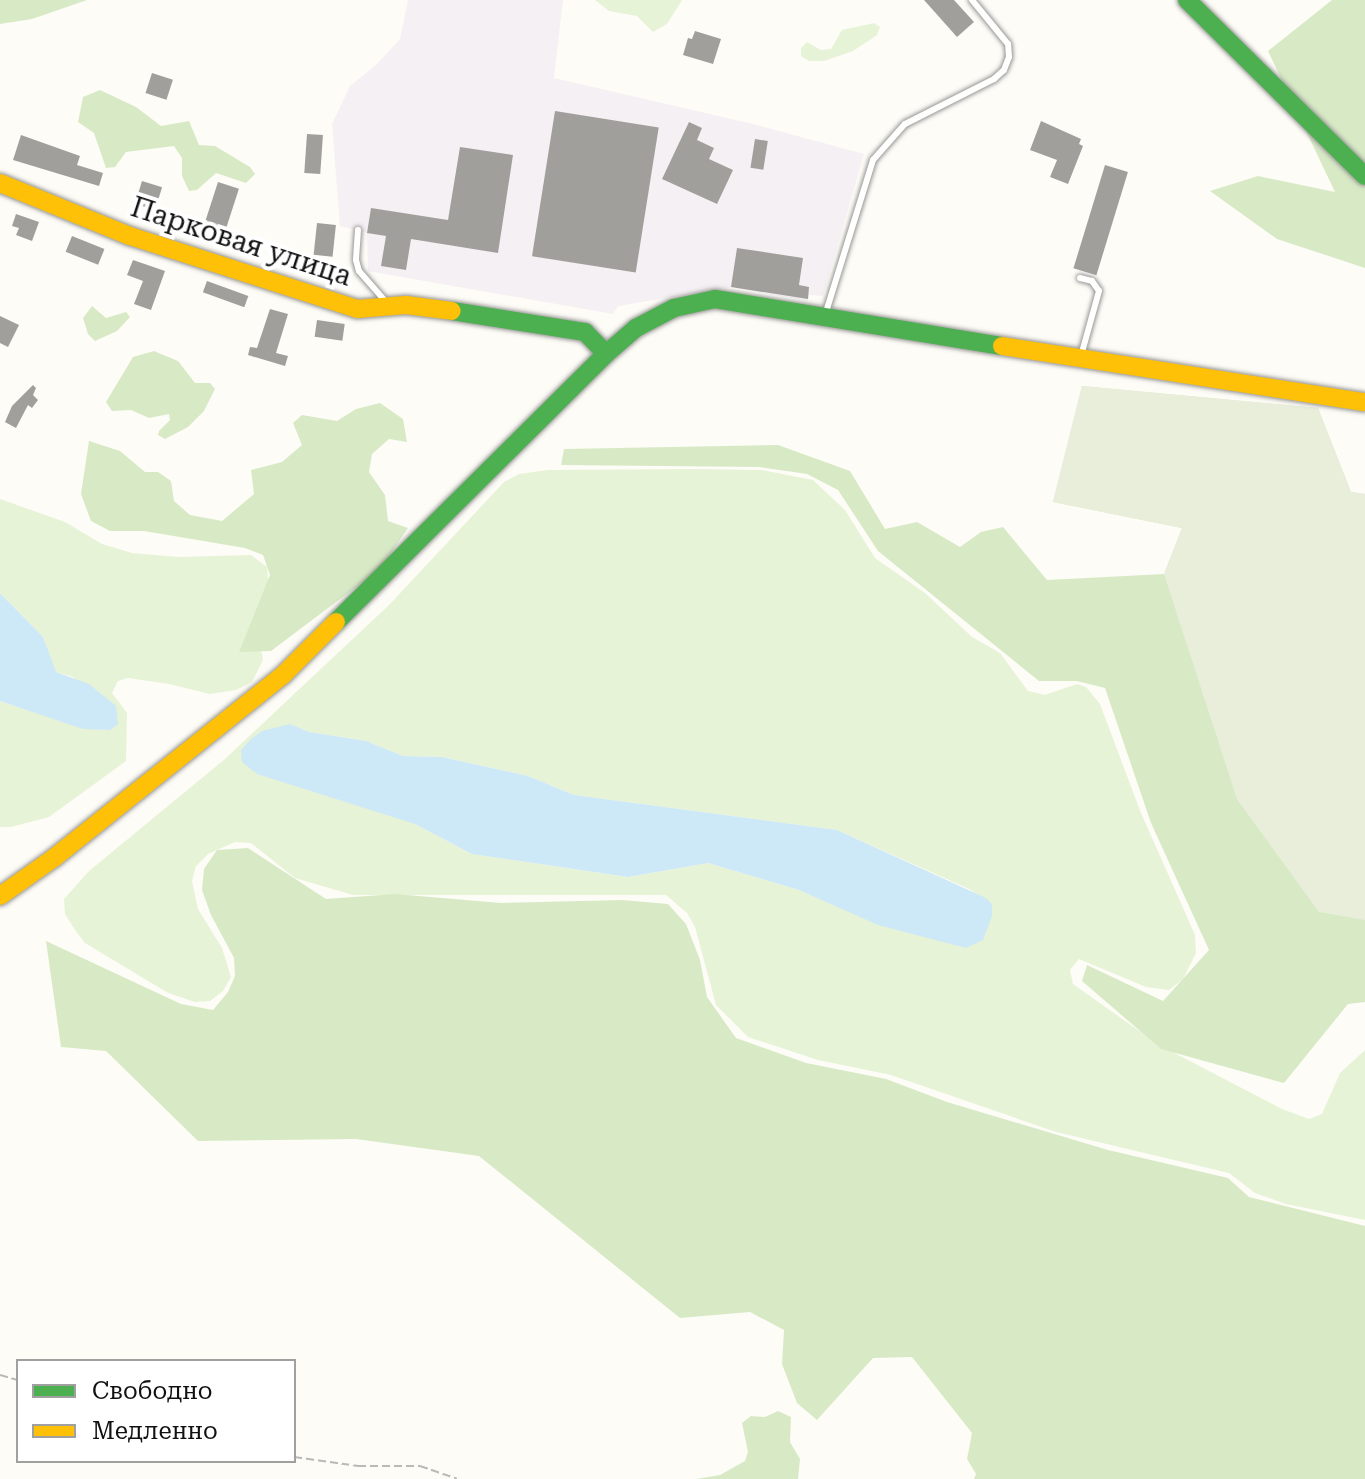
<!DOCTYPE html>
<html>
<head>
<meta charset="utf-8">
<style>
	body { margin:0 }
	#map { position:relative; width:1365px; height:1479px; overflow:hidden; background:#fdfcf7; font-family:"Roboto Serif",serif }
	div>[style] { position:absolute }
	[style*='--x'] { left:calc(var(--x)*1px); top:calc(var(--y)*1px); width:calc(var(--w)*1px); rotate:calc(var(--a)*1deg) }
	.industrial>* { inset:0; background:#f5f0f3 }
	.green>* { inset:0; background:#e7f3d7 }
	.forest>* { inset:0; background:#d8eac5 }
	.cemetery>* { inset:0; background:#e9eedb }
	.water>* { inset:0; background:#cde8f7 }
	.building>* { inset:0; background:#a19f9c; transform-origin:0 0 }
	.path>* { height:2px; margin-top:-1px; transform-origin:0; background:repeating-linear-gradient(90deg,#b9b9b8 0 8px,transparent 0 12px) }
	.roads { filter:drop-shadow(0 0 2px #979795) drop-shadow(0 0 2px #979795) }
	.lane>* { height:6px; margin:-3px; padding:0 3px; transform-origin:3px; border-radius:3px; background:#fffffe }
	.fast>* { height:18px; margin:-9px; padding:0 9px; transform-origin:9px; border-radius:9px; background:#4caf50 }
	.slow>* { height:18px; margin:-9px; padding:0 9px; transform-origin:9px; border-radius:9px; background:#ffc107 }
	span { translate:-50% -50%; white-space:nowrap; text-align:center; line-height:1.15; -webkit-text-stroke:8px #fff; paint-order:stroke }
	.street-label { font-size:28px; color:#111 }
	.legend { position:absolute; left:16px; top:1359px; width:280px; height:104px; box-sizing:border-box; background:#fff; border:2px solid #a0a0a0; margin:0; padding:10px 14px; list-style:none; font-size:24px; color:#111 }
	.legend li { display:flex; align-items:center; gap:16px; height:40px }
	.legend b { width:40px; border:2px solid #a0a0a0 }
</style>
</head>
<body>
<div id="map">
	<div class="industrial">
		<div style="clip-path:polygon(408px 0,563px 0,554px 78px,753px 124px,864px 154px,823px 296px,809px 295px,807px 301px,731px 287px,618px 306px,613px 314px,368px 271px,367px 233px,340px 226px,332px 124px,350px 86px,376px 65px,400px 39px)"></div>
	</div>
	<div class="green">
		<div style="clip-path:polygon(595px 0,682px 0,667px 24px,653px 32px,637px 16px,609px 11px)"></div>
		<div style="clip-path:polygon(874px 23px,880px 27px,877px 35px,853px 51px,824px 61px,809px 61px,801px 56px,801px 48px,807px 42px,821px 50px,831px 49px,842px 30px)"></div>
		<div style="clip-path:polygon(evenodd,696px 469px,762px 470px,813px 480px,845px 510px,875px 558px,925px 593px,972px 637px,1000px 653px,1028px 691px,1045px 695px,1077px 684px,1086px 687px,1100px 704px,1141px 813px,1195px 935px,1196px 953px,1183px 979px,1169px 990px,1146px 987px,1079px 959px,1070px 970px,1073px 984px,1159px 1045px,1282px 1109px,1309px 1119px,1322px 1114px,1340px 1073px,1365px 1050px,1365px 1220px,1286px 1204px,1255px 1193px,1229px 1173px,1056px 1132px,891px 1075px,818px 1060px,748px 1037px,716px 1005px,695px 927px,687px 913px,666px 895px,353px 895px,295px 878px,251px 843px,235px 842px,208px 854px,196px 866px,192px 881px,198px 909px,222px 948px,231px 977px,223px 991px,210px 1001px,195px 1002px,168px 993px,85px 943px,75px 930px,65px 914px,64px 899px,89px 871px,225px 759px,292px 696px,389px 605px,504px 482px,519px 474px,548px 470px,696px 469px,290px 724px,308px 732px,366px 741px,403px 756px,442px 757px,528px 776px,574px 795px,837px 830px,969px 889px,992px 904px,836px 904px,799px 890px,708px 863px,628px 877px,472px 854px,415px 824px,290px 724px)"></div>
		<div style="clip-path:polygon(0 499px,65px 522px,102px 544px,132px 553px,178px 557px,251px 555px,267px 567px,268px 579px,260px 644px,263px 660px,252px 682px,236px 690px,210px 694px,169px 684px,128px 678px,118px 681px,112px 693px,127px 713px,126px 761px,49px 817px,11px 827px,0 827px,0 701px,83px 728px,110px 730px,73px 677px,56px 672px,51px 665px,43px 637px,0 593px)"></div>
	</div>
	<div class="forest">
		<div style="clip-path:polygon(0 0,87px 0,32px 19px,0 24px)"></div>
		<div style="clip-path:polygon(1332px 0,1365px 0,1365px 268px,1277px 239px,1210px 191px,1258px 176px,1335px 192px,1268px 51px)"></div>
		<div style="clip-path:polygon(100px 90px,136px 107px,161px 126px,189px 121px,199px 145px,215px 146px,250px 167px,255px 174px,246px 183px,216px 173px,197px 190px,189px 191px,182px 176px,182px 158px,174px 146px,126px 152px,115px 167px,106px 168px,94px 133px,78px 122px,83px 97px)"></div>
		<div style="clip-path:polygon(92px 306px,106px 318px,126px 312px,130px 317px,117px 331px,95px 341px,88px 334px,83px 318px)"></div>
		<div style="clip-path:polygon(154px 351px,178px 361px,195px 383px,210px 383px,215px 389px,204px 411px,188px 427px,165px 439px,158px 435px,159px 431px,170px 420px,169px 414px,149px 418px,131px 410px,112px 411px,106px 402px,133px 357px)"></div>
		<div style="clip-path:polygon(1082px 386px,1318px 408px,1351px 492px,1365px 494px,1365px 1002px,1348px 1004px,1284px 1083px,1161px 1049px,1082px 981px,1087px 965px,1163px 1001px,1209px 950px,1151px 823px,1105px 688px,1077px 681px,1039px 681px,878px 551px,838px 490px,807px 474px,758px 467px,561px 465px,564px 449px,778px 445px,850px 471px,885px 529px,917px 522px,960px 547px,981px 532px,1003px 527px,1047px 580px,1164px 574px,1182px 528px,1053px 502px)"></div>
		<div style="clip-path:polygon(380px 403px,403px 419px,407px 442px,389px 439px,372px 454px,369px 472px,385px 495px,388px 521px,408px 528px,380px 569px,271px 651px,239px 652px,270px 575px,263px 555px,245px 548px,144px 531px,110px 531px,91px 521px,81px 494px,89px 441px,120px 451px,145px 472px,158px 472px,171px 481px,174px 501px,190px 515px,222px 521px,254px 494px,251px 470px,282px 462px,302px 445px,293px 423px,302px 415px,337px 421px,356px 409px)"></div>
		<div style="clip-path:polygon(248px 848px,326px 899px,395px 894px,501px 903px,622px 900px,668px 904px,686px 924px,700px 960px,707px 997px,736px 1038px,806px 1063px,886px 1079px,947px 1102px,1108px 1150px,1228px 1178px,1249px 1197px,1365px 1226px,1365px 1479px,974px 1479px,976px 1474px,967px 1459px,972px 1433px,912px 1357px,873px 1358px,817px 1420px,797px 1403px,782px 1364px,784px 1330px,750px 1312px,680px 1318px,479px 1156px,356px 1139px,198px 1141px,106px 1051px,61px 1047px,46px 941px,181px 1004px,213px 1010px,228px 992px,235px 976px,234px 958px,211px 915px,202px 890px,204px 869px,217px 850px)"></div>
		<div style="clip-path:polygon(778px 1411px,791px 1417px,790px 1442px,800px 1459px,798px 1479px,696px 1479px,720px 1475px,745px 1461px,748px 1452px,742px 1423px,751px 1416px,765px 1417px)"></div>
	</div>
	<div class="cemetery">
		<div style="clip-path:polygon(1082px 386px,1318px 408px,1351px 492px,1365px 494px,1365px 920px,1319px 912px,1237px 799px,1164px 574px,1182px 528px,1053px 502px)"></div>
	</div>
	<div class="water">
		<div style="clip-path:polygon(0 593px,43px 637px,56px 672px,89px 684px,116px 706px,118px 724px,110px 730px,83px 729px,0 701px)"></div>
		<div style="clip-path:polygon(290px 724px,309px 732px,366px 741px,403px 756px,442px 757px,528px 776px,574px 795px,837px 830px,986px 898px,992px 904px,992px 916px,983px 940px,966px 948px,878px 925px,799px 890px,708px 863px,628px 877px,472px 854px,415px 824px,257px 774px,242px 762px,241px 750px,251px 739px,262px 731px)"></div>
	</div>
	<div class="building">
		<div style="clip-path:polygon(924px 0,954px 0,974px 22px,957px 37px)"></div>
		<div style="clip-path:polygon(695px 31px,721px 39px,713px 64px,683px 55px,688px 38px,692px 39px)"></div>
		<div style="left:152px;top:73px;width:22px;height:21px;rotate:18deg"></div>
		<div style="left:555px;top:111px;width:105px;height:147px;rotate:9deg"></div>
		<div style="clip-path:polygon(1041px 121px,1081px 139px,1079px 144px,1083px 146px,1068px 184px,1050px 177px,1057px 160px,1030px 150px)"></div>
		<div style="clip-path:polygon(689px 122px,702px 128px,697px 140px,714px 148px,709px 159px,733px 170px,717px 204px,662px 179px)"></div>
		<div style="left:307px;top:134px;width:16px;height:39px;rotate:4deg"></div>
		<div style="clip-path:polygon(21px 135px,80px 156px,77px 165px,103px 173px,99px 186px,13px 160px)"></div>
		<div style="left:755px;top:139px;width:13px;height:29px;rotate:9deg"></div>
		<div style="clip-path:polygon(460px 147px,513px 155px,498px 253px,411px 239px,406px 270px,381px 266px,386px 236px,367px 233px,371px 208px,448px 220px)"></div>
		<div style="left:1105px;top:165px;width:24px;height:108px;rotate:17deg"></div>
		<div style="left:142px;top:181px;width:21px;height:24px;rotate:17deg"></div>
		<div style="left:218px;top:182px;width:22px;height:43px;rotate:18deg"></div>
		<div style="clip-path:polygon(16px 214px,39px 222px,32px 241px,16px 235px,19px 228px,12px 226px)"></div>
		<div style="left:317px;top:223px;width:19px;height:32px;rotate:6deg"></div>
		<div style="left:72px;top:236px;width:35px;height:17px;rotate:22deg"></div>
		<div style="clip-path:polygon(737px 248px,803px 258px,799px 285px,809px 287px,808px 299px,731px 287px)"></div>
		<div style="clip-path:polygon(133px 260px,165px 271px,151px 310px,134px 304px,143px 281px,127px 275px)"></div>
		<div style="left:207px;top:281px;width:44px;height:12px;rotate:20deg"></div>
		<div style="clip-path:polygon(270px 309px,288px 314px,276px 353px,288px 356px,285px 366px,248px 355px,250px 347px,257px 348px)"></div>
		<div style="clip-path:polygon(0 316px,19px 325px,8px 347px,0 343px)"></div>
		<div style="left:317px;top:320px;width:28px;height:17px;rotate:8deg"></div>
		<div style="clip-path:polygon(33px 385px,36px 388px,33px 395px,38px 400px,32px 408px,28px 405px,16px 428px,5px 422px,12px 406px)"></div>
	</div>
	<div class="path">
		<div style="--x:0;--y:1375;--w:19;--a:16"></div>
		<div style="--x:294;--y:1457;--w:65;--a:8"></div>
		<div style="--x:358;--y:1466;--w:62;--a:0"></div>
		<div style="--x:420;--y:1466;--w:39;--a:19"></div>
	</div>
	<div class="roads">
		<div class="lane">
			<div style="--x:358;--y:230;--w:30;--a:94"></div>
			<div style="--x:356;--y:260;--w:11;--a:75"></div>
			<div style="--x:359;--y:271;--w:43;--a:48.8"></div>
			<div style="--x:1080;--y:278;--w:12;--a:14"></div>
			<div style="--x:1092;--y:281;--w:12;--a:55"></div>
			<div style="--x:1099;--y:291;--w:67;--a:105.5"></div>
			<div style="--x:826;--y:312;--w:159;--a:-72.8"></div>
			<div style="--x:873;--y:160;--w:48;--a:-48.4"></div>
			<div style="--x:905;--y:124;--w:100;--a:-26.8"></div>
			<div style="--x:994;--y:79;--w:13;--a:-42"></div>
			<div style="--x:1004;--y:70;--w:14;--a:-69"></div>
			<div style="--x:1009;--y:57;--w:13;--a:-94"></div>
			<div style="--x:1008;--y:44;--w:57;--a:-129.3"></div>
		</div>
		<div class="fast">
			<div style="--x:1187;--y:0;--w:250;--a:44.7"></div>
			<div style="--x:452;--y:311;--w:135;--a:9"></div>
			<div style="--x:585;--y:332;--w:30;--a:46"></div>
			<div style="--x:336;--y:622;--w:380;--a:-44.8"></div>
			<div style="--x:606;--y:354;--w:40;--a:-41"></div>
			<div style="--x:636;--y:328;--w:43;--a:-27.8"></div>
			<div style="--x:674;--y:308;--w:42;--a:-12.4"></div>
			<div style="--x:715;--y:299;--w:291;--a:9.3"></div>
		</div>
		<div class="slow">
			<div style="--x:0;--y:183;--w:140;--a:22.2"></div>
			<div style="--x:130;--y:236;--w:238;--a:17.8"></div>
			<div style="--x:357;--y:309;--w:49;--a:-4.7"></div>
			<div style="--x:406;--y:305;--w:46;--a:7.4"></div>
			<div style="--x:1002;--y:346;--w:367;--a:8.8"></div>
			<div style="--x:0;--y:896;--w:67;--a:-35.3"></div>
			<div style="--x:55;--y:857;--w:292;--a:-38.6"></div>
			<div style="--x:283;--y:675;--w:75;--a:-45"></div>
		</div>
	</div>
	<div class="street-label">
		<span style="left:241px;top:242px;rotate:18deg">Парковая улица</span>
	</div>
	<ul class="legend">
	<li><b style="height:10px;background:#4caf50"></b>Свободно</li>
	<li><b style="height:10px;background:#ffc107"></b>Медленно</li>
	</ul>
</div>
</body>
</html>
